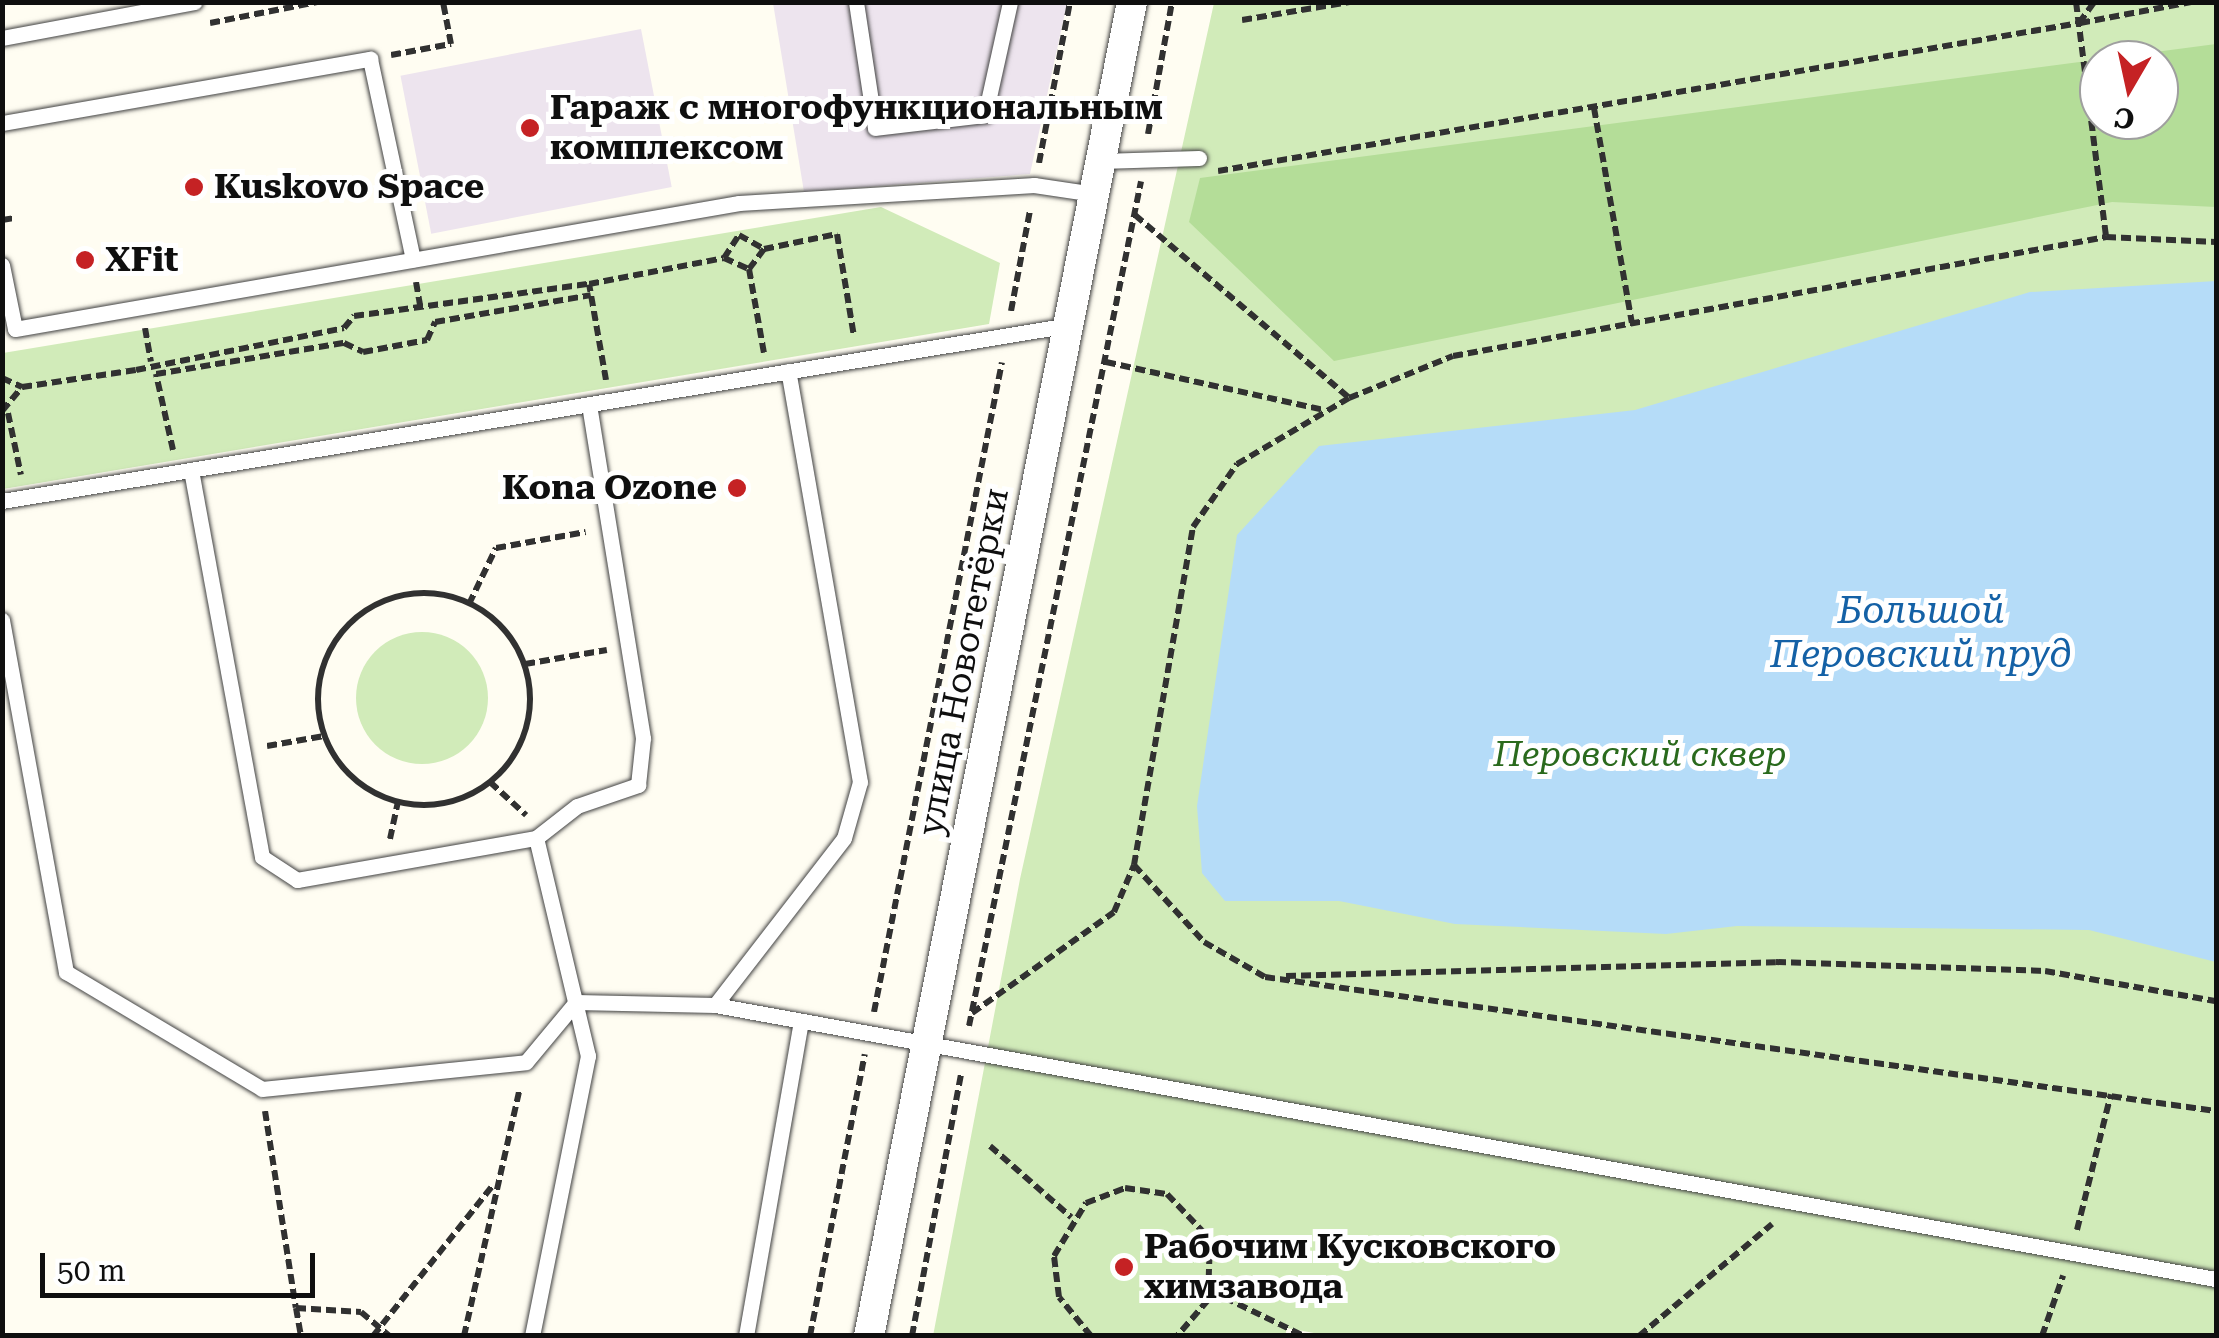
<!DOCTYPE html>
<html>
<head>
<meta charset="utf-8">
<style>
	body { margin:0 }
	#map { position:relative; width:2219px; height:1338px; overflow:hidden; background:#fffdf2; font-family:"Roboto Serif",serif }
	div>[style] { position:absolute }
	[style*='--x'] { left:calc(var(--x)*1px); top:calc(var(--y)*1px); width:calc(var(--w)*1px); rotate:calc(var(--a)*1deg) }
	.industrial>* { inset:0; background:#ede4ee; transform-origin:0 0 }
	.green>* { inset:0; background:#d1ebb9 }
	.round { border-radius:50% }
	.forest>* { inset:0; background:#b4dd98 }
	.water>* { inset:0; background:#b5dcf8 }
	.path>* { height:6px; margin-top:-3px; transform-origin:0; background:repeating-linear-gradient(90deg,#313131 0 10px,transparent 0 15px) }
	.path>.ring { margin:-3px; padding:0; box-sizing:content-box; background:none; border:6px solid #313131; border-radius:50% }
	.roads { filter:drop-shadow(0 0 2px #424242) drop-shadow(0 0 2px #424242) }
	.service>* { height:15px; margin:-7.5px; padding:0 7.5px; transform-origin:7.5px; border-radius:7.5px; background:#fff }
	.minor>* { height:30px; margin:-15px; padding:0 15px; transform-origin:15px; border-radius:15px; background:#fff }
	.dots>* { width:28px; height:28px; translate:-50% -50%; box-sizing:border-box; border:5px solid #fff; border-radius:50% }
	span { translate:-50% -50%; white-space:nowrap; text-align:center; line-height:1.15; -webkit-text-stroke:10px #fff; paint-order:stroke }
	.poi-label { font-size:35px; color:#0f0f0f; font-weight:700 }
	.left { translate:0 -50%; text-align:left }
	.right { translate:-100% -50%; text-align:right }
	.street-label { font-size:35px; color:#0f0f0f }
	.park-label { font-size:35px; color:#2a6a1d; font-style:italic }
	.water-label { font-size:38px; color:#1461a6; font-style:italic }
	.frame { position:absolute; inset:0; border:5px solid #0f0f0f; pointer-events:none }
	.north { position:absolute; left:2079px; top:40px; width:100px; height:100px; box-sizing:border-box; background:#fff; border:2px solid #9f9f9f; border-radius:50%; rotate:189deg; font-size:28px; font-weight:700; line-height:40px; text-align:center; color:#0f0f0f }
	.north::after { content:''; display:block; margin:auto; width:35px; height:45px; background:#c52224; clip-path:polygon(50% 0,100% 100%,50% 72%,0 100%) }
	.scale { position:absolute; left:40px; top:1253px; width:275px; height:45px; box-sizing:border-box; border:5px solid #0f0f0f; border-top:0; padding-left:12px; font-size:30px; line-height:35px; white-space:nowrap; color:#0f0f0f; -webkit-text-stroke:8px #fff; paint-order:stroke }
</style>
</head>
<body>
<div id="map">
	<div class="industrial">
		<div style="clip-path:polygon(773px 3px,1067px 3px,1030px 174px,804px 192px)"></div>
		<div style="left:641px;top:29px;width:161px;height:245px;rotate:79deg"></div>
	</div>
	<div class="green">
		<div style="clip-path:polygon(evenodd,1214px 3px,2216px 3px,2216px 1335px,1330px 1336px,1287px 1328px,1285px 1336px,933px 1336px,1020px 879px,1214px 3px,2099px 60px,2159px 60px,2159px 120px,2099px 120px,2099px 60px)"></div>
		<div style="clip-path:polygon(881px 207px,1000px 263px,989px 324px,3px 489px,3px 353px)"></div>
		<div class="round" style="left:356px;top:632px;width:132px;height:132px"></div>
	</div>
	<div class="forest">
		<div style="clip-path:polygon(evenodd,2216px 44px,2216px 207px,2112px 202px,1334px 361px,1189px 222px,1200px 178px,2216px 44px,2099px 60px,2159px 60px,2159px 120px,2099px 120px,2099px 60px)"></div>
	</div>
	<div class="water">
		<div style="clip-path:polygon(2216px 281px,2216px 962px,2089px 930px,1737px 926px,1666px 934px,1455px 924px,1339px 901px,1225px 901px,1202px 873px,1197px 806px,1237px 535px,1319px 446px,1635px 410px,2030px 292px)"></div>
	</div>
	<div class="path">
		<div style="--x:2076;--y:2;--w:237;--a:82.7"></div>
		<div style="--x:1242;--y:20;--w:109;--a:-9.5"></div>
		<div style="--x:210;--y:23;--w:109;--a:-11.1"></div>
		<div style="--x:2080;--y:23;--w:113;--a:-10.7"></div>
		<div style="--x:391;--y:55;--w:61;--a:-10.4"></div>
		<div style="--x:451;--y:44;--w:43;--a:-100.8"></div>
		<div style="--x:1594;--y:108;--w:218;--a:80"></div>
		<div style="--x:1148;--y:134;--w:134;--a:-79.7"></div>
		<div style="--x:1039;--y:163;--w:164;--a:-79.1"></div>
		<div style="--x:1218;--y:171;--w:874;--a:-9.75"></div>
		<div style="--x:2079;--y:23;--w:26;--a:-54"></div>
		<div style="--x:1135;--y:215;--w:282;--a:40.5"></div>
		<div style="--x:2;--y:220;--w:12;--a:-9"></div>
		<div style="--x:724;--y:258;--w:27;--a:-57"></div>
		<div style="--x:739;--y:235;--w:29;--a:29"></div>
		<div style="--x:764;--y:249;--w:75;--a:-11.6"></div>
		<div style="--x:837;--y:234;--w:104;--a:80.6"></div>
		<div style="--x:749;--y:269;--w:25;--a:-53"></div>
		<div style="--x:416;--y:282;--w:23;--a:80"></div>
		<div style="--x:1011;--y:311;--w:103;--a:-79.3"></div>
		<div style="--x:145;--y:328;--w:34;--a:80"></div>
		<div style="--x:1106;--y:362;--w:224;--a:12.4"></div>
		<div style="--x:2;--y:378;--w:22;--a:24"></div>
		<div style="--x:22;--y:387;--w:115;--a:-8.5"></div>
		<div style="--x:136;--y:370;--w:212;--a:-11.4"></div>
		<div style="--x:344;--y:328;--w:16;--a:-50"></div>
		<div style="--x:354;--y:316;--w:237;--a:-7.8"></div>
		<div style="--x:606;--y:380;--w:97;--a:-100"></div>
		<div style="--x:589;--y:284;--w:137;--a:-10.9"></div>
		<div style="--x:724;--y:258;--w:27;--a:24"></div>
		<div style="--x:749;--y:269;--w:85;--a:79.9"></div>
		<div style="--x:2;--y:411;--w:31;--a:-50"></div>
		<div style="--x:8;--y:413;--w:63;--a:78.2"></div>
		<div style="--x:173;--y:450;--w:78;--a:-102.6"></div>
		<div style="--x:156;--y:374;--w:191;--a:-9.4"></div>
		<div style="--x:344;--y:343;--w:21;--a:25"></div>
		<div style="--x:363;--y:352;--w:65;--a:-10.6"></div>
		<div style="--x:427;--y:340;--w:20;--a:-66"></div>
		<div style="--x:435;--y:322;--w:158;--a:-9.8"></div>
		<div class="ring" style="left:318px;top:593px;width:206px;height:206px"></div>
		<div style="--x:469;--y:604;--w:62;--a:-64.3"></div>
		<div style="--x:496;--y:548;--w:91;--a:-10.1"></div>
		<div style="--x:525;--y:664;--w:83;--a:-9.7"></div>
		<div style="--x:267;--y:746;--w:58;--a:-10"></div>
		<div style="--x:490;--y:782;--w:49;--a:42.5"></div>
		<div style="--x:390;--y:839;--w:39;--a:-78"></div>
		<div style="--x:1134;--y:865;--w:104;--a:47.7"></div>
		<div style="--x:1204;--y:942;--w:70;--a:29.8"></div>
		<div style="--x:1265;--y:977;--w:960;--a:8.02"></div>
		<div style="--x:1286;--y:976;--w:490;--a:-1.6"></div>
		<div style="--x:1776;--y:962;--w:269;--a:1.9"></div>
		<div style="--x:2045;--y:971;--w:174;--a:10"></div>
		<div style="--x:874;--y:1012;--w:662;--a:-78.86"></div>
		<div style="--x:972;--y:1013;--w:174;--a:-35.4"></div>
		<div style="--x:1114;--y:912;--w:51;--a:-66.9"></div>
		<div style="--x:1134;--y:865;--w:343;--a:-80.1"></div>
		<div style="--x:1193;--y:527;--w:77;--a:-55.1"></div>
		<div style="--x:1237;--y:464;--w:130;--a:-30.5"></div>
		<div style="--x:1349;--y:398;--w:112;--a:-22"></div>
		<div style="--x:1453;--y:356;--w:664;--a:-10.33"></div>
		<div style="--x:2106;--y:237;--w:110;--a:2.6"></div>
		<div style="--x:969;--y:1026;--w:862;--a:-78.49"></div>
		<div style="--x:265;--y:1111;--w:199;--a:81.1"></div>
		<div style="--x:296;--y:1308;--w:65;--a:3.5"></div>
		<div style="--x:361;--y:1312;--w:38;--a:40"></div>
		<div style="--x:990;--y:1146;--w:108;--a:41.2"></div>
		<div style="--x:2077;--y:1230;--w:140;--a:-76"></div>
		<div style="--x:1211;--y:1291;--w:103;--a:25.8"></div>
		<div style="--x:296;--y:1308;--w:28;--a:80"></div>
		<div style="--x:373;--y:1336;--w:194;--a:-51.5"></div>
		<div style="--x:464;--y:1336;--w:254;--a:-77.3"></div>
		<div style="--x:810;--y:1336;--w:287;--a:-79"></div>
		<div style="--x:912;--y:1336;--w:268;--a:-79.4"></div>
		<div style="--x:1091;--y:1336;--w:50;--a:-129.4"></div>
		<div style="--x:1059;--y:1297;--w:41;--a:-97"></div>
		<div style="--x:1054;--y:1256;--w:62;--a:-58.9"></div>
		<div style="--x:1086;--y:1203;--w:42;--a:-21"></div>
		<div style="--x:1125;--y:1188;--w:42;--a:8.1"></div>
		<div style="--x:1167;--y:1194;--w:62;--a:46.3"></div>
		<div style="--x:1210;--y:1239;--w:61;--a:91.9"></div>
		<div style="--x:1208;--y:1300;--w:48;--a:130.7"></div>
		<div style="--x:1639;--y:1336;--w:174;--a:-40.1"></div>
		<div style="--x:2042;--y:1336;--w:64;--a:-70.7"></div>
	</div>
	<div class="roads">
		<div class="service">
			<div style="--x:856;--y:2;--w:127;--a:81.4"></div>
			<div style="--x:875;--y:128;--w:111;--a:-6.7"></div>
			<div style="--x:985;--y:115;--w:116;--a:-77.5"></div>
			<div style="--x:2;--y:38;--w:196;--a:-10.6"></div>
			<div style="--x:2;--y:123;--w:374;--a:-9.9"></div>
			<div style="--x:370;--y:59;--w:205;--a:77.9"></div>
			<div style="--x:1100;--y:161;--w:99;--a:-1.7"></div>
			<div style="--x:2;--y:265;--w:65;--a:78.5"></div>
			<div style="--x:15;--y:329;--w:735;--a:-9.87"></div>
			<div style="--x:739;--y:203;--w:296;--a:-3.5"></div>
			<div style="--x:1034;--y:185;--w:61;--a:8.5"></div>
			<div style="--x:191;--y:470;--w:393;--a:79.6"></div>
			<div style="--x:262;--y:857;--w:42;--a:33.3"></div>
			<div style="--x:297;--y:880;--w:243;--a:-10"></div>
			<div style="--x:536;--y:838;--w:52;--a:-38"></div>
			<div style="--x:577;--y:806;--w:65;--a:-19"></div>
			<div style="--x:638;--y:785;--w:47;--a:-83.9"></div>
			<div style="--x:643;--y:738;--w:338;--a:-99.2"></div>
			<div style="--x:2;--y:501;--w:1082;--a:-9.36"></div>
			<div style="--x:2;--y:620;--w:358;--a:79.7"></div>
			<div style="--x:66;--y:972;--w:228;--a:30.8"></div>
			<div style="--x:262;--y:1089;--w:265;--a:-5.8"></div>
			<div style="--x:526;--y:1062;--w:78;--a:-50.2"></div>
			<div style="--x:576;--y:1002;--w:139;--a:1.2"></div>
			<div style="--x:715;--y:1005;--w:211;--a:-52.3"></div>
			<div style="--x:844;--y:838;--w:58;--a:-74.1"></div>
			<div style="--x:860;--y:782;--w:417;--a:-99.9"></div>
			<div style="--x:715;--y:1005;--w:1526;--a:10.35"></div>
			<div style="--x:532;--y:1336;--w:286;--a:-78.7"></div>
			<div style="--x:588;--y:1056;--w:224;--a:-103.4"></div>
			<div style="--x:746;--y:1336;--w:319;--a:-80.1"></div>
		</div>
		<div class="minor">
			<div style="--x:869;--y:1336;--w:1360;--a:-78.85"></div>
		</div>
	</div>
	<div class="dots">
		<div style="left:530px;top:128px;background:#c52224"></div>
		<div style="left:194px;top:187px;background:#c52224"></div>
		<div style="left:85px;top:260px;background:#c52224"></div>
		<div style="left:737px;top:488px;background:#c52224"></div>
		<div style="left:1124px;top:1267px;background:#c52224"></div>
	</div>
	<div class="poi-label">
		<span class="left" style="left:550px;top:128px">Гараж с многофункциональным<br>комплексом</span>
		<span class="left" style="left:214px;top:187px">Kuskovo Space</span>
		<span class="left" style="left:105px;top:260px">XFit</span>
		<span class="right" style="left:717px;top:488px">Kona Ozone</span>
		<span class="left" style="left:1144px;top:1267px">Рабочим Кусковского<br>химзавода</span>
	</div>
	<div class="street-label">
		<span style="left:964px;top:662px;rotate:-79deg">улица Новотетёрки</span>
	</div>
	<div class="park-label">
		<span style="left:1640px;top:755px">Перовский сквер</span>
	</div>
	<div class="water-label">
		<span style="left:1921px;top:633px">Большой<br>Перовский пруд</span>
	</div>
	<div class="frame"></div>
	<div class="north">С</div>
	<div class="scale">50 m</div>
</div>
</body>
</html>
